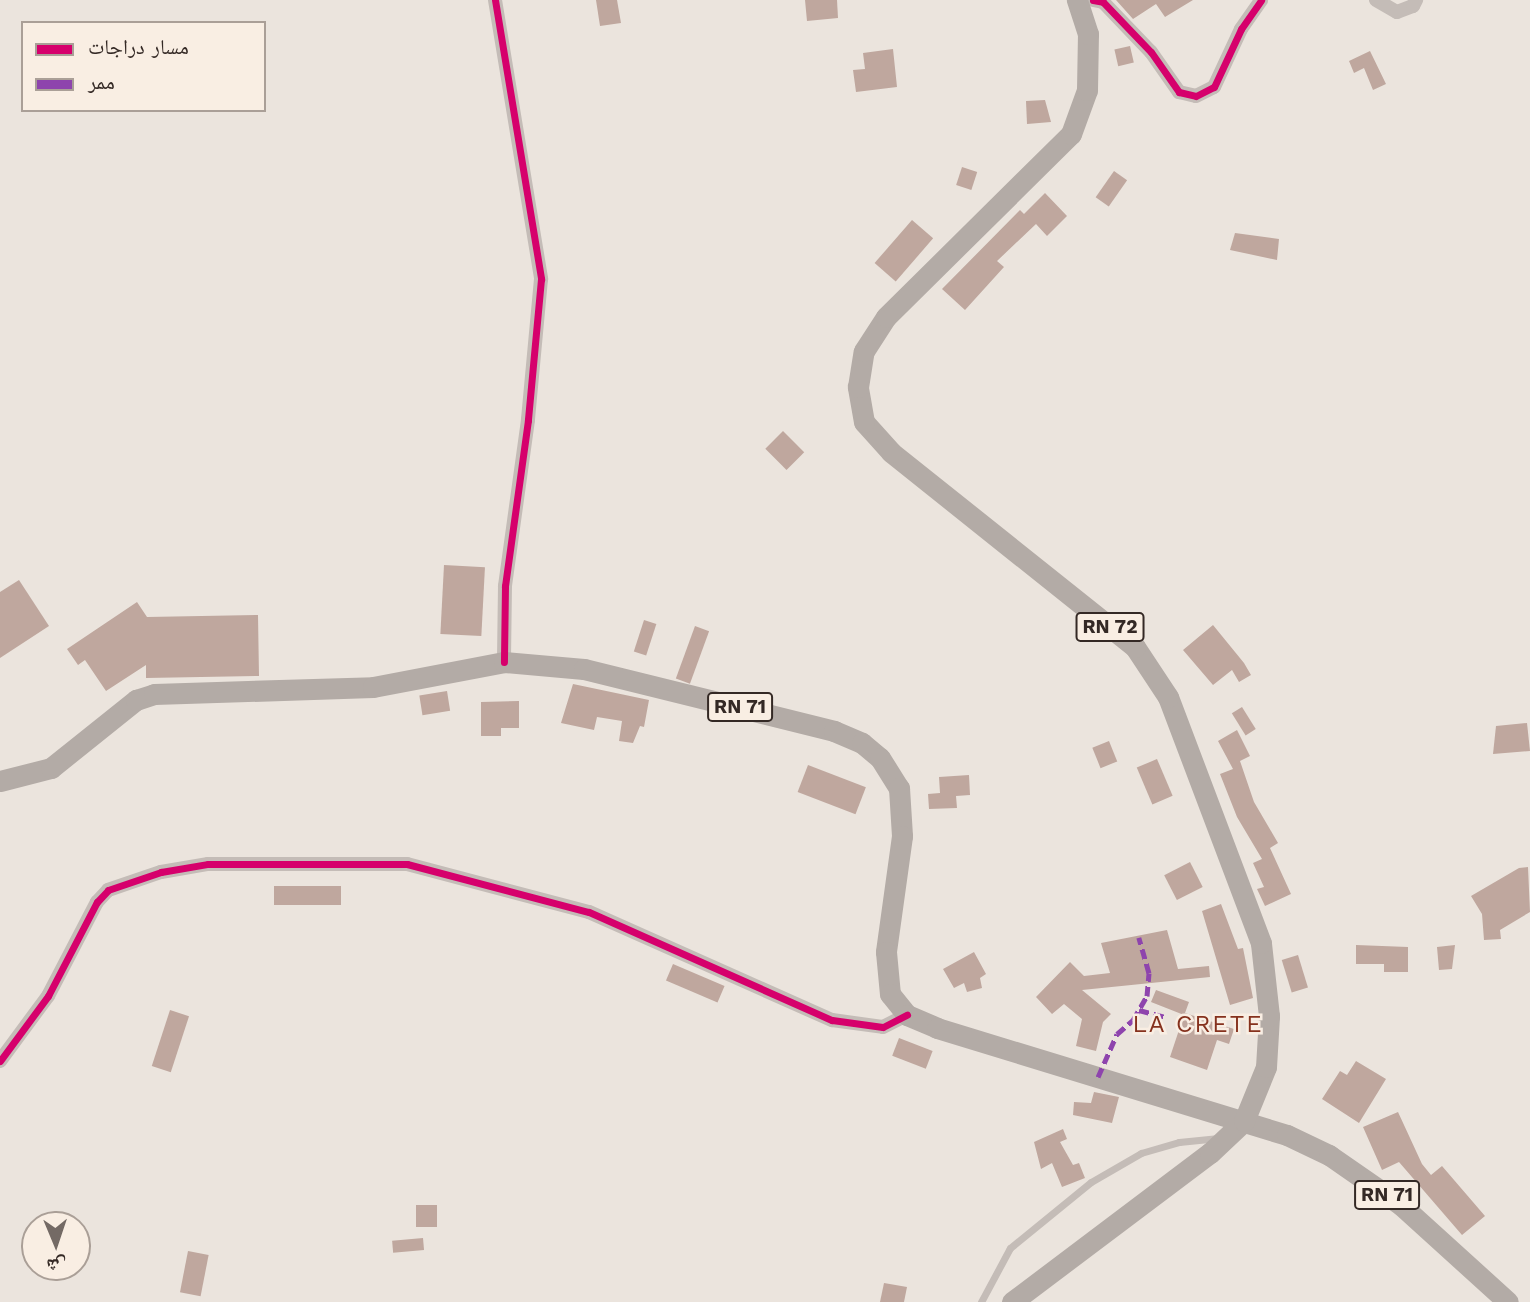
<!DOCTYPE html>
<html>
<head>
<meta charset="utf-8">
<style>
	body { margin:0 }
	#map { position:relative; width:1530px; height:1302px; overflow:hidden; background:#ebe4dd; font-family:"Work Sans","Noto Naskh Arabic",sans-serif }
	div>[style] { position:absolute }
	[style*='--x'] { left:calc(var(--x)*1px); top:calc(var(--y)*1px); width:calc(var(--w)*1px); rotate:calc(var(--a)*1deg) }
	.building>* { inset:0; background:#bfa79e; transform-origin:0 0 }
	.service>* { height:7px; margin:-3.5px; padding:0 3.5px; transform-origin:3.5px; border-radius:3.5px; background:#c4bcb7 }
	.minor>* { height:14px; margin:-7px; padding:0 7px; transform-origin:7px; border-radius:7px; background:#c4bcb7 }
	.primary>* { height:21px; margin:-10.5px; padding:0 10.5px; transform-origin:10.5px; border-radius:10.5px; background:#b3aba6 }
	.quiet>* { height:5px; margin-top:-2.5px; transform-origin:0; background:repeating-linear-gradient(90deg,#8e44ad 0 10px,transparent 0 15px) }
	.cycleway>* { height:7px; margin:-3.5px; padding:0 3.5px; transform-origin:3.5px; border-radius:3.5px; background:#d6006c }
	span { translate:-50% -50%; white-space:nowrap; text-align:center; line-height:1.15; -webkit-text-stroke:5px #f9eee3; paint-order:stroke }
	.shield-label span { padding:2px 5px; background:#f9eee3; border:2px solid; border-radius:5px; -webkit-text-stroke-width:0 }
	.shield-label { font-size:19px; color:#342925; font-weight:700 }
	.quarter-label { font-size:24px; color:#85311d; letter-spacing:2px }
	.legend { position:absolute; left:21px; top:21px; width:245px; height:91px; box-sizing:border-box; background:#f9eee3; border:2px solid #aa9f97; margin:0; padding:9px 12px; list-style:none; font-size:21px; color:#342925 }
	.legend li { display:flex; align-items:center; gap:14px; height:35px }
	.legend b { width:35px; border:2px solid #aa9f97 }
	.north { position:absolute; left:21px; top:1211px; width:70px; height:70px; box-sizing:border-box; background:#f9eee3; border:2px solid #aa9f97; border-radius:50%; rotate:178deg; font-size:19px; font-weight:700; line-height:28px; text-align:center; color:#342925 }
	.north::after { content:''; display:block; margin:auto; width:24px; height:32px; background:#746a65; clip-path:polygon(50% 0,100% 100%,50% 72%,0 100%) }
</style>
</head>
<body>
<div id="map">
	<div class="building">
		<div style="clip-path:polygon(596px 0,617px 0,621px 23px,600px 26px)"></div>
		<div style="clip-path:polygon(805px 0,837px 0,838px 18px,807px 21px)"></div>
		<div style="clip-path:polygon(1116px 0,1193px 0,1165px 17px,1156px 4px,1133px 19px)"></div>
		<div style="left:1130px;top:46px;width:17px;height:16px;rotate:77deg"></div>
		<div style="clip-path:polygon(893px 49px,897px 87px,856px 92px,853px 70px,865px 69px,863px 53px)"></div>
		<div style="clip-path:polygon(1370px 51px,1386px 84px,1373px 90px,1364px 68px,1354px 73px,1349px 61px)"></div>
		<div style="clip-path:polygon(1045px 100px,1051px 122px,1027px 124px,1026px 101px)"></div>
		<div style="left:962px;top:167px;width:16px;height:19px;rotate:18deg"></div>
		<div style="left:1114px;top:171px;width:16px;height:32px;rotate:35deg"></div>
		<div style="clip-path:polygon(1045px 193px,1067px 216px,1047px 236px,1036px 224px,997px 261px,1004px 267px,965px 310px,942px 289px,1020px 210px,1024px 214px)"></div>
		<div style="left:912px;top:220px;width:28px;height:57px;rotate:41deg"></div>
		<div style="clip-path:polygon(1235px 233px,1279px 239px,1277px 260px,1230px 250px)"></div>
		<div style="left:783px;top:431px;width:30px;height:25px;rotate:45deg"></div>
		<div style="left:444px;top:565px;width:41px;height:69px;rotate:3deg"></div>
		<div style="clip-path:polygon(19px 580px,49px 626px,0 658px,0 592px)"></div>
		<div style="clip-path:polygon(137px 602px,147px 617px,258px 615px,259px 676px,146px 678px,146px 665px,106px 691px,85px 660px,78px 665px,67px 649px)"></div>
		<div style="left:644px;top:620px;width:13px;height:33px;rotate:18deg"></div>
		<div style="clip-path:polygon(1213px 625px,1244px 663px,1251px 675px,1239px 682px,1232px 670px,1213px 685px,1183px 650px)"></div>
		<div style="left:695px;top:626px;width:15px;height:56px;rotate:20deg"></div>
		<div style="clip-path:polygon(573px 684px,649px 700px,644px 727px,640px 726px,633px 743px,619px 741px,622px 721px,597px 717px,594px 730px,561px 723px)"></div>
		<div style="left:447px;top:691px;width:20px;height:28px;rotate:81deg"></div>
		<div style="clip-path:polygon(519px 701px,519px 728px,501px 728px,501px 736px,481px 736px,481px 702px)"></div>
		<div style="left:1242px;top:707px;width:26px;height:12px;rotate:58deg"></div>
		<div style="clip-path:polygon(1527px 723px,1530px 751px,1493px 754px,1496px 726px)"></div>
		<div style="clip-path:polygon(1237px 730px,1250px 756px,1240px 761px,1254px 802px,1278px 843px,1270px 848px,1291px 894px,1265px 906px,1257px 889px,1264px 887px,1253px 863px,1262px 859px,1237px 817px,1220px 774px,1233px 769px,1218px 741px)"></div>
		<div style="left:1109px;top:741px;width:22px;height:18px;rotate:68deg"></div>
		<div style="left:1157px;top:759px;width:40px;height:22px;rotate:67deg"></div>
		<div style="left:808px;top:765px;width:62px;height:29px;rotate:21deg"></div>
		<div style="clip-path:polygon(969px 775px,970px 795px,956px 796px,957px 808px,929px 809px,928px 794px,940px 793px,939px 777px)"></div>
		<div style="left:1190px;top:862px;width:28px;height:29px;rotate:63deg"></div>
		<div style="clip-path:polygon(1528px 867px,1530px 912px,1500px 930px,1501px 939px,1484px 940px,1482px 914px,1471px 896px,1519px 868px)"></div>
		<div style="left:341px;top:886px;width:19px;height:67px;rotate:90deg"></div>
		<div style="clip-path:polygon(1221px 904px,1238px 949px,1243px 948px,1253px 998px,1230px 1005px,1202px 911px)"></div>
		<div style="clip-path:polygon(1167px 930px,1178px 969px,1209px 966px,1210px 977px,1082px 990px,1111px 1014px,1103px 1022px,1096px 1051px,1076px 1046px,1082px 1019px,1064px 1004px,1052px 1014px,1036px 997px,1070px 962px,1084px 976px,1110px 973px,1101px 943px)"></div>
		<div style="clip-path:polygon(1356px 945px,1408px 947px,1408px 972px,1384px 972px,1384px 964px,1356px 964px)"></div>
		<div style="clip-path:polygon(1455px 945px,1452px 969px,1439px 970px,1437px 947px)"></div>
		<div style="clip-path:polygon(974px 952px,986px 974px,980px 978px,982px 988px,967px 992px,964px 983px,954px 988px,943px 969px)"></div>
		<div style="left:1298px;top:955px;width:34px;height:17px;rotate:73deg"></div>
		<div style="left:673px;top:964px;width:56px;height:18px;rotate:23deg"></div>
		<div style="clip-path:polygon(1156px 990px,1189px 1002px,1185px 1013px,1234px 1029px,1229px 1044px,1217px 1040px,1207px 1070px,1170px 1057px,1184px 1015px,1151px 1002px)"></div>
		<div style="left:170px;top:1010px;width:20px;height:59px;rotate:18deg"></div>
		<div style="left:899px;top:1038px;width:36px;height:19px;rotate:21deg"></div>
		<div style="clip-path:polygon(1356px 1061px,1386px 1079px,1359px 1123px,1322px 1099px,1340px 1071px,1347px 1075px)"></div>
		<div style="clip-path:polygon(1094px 1092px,1119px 1097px,1112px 1123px,1073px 1115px,1074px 1102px,1091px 1103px)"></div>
		<div style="clip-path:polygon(1398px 1112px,1422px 1164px,1431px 1175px,1442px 1166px,1485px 1216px,1462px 1235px,1399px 1162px,1382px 1170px,1363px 1127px)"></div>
		<div style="clip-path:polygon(1063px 1129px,1067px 1139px,1060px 1142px,1073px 1165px,1079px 1163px,1085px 1178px,1062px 1187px,1052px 1163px,1041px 1169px,1034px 1142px)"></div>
		<div style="left:416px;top:1205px;width:21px;height:22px"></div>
		<div style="left:423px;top:1238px;width:12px;height:31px;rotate:85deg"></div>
		<div style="left:188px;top:1251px;width:21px;height:42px;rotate:11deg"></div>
		<div style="clip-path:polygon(884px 1283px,907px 1287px,904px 1302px,880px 1302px)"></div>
	</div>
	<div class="service">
		<div style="--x:981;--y:1302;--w:61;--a:-61.8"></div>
		<div style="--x:1010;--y:1248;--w:104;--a:-39.2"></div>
		<div style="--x:1091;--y:1182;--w:58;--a:-30.1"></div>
		<div style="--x:1141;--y:1153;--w:40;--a:-16"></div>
		<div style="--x:1179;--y:1142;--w:40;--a:-5.7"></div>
	</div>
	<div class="minor">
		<div style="--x:495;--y:0;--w:283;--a:80.6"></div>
		<div style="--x:541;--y:279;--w:142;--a:95.3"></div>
		<div style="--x:528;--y:420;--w:168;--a:97.9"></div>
		<div style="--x:505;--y:586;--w:76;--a:90.8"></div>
		<div style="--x:1093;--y:0;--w:10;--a:11"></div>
		<div style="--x:1103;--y:2;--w:69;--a:46.2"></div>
		<div style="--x:1151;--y:52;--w:49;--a:55"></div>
		<div style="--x:1179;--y:92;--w:17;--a:13"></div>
		<div style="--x:1196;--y:96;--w:20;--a:-27"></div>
		<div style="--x:1214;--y:87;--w:64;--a:-65"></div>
		<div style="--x:1241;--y:29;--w:35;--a:-55"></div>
		<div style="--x:1376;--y:0;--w:24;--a:30"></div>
		<div style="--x:1397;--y:12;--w:17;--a:-21"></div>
		<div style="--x:1413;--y:6;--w:7;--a:-63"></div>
		<div style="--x:0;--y:1061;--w:81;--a:-53.6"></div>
		<div style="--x:48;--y:996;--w:106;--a:-62.5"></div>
		<div style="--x:97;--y:902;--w:16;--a:-47"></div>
		<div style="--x:108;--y:890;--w:56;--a:-18.8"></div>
		<div style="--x:161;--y:872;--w:48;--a:-9.7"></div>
		<div style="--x:208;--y:864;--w:199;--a:0"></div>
		<div style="--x:407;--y:864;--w:188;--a:14.8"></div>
		<div style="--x:589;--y:912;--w:266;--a:24"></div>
		<div style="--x:832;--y:1020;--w:51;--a:7.8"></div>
		<div style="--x:883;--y:1027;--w:27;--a:-27"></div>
	</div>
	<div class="primary">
		<div style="--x:0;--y:781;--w:53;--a:-14.3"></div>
		<div style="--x:51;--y:768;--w:109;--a:-38.7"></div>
		<div style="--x:136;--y:700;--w:19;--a:-18"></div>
		<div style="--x:154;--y:694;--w:219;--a:-1.8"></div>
		<div style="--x:373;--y:687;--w:133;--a:-10.8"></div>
		<div style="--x:504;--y:662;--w:80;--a:5"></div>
		<div style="--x:584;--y:669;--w:258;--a:13.9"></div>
		<div style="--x:834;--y:731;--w:30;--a:23"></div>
		<div style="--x:862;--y:743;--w:23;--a:40"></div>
		<div style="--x:880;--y:758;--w:36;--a:58"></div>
		<div style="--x:899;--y:788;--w:48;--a:86.4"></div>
		<div style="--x:902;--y:836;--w:117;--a:97.9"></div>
		<div style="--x:886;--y:952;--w:42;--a:84.6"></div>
		<div style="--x:890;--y:994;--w:27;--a:51"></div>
		<div style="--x:907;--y:1015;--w:33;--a:23"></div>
		<div style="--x:937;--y:1028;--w:366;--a:17"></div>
		<div style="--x:1287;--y:1135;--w:47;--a:25.5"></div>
		<div style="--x:1329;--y:1155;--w:88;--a:34.8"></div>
		<div style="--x:1401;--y:1205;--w:144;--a:42.2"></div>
		<div style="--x:1012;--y:1302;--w:248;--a:-37"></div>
		<div style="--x:1210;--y:1153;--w:47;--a:-43.3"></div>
		<div style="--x:1244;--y:1121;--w:58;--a:-67.8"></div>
		<div style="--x:1266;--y:1067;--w:51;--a:-86.6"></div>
		<div style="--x:1269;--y:1016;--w:73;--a:-96.3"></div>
		<div style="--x:1261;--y:943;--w:263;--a:-110.7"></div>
		<div style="--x:1168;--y:697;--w:60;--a:-123.4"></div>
		<div style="--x:1135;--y:647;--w:312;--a:-141.4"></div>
		<div style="--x:891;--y:452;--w:40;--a:-132"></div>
		<div style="--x:864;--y:422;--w:36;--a:-100"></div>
		<div style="--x:858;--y:387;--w:36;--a:-81"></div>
		<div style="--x:864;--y:351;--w:40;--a:-57.1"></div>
		<div style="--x:886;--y:317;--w:260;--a:-44.7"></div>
		<div style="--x:1071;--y:134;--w:47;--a:-70"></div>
		<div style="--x:1087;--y:90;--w:56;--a:-89"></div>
		<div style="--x:1088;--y:34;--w:36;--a:-108"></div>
	</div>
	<div class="quiet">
		<div style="--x:1139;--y:1010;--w:27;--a:15"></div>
		<div style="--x:1098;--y:1077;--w:47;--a:-66.2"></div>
		<div style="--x:1117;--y:1034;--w:21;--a:-41"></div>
		<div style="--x:1133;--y:1020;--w:28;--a:-60"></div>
		<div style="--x:1147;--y:996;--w:23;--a:-85"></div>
		<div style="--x:1149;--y:973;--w:37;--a:-106"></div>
	</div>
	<div class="cycleway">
		<div style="--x:495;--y:0;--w:283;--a:80.6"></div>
		<div style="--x:541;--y:279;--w:142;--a:95.3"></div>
		<div style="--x:528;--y:420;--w:168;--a:97.9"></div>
		<div style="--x:505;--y:586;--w:76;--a:90.8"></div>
		<div style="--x:1093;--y:0;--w:10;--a:11"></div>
		<div style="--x:1103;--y:2;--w:69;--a:46.2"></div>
		<div style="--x:1151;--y:52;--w:49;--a:55"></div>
		<div style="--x:1179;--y:92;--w:17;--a:13"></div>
		<div style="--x:1196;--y:96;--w:20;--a:-27"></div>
		<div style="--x:1214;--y:87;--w:64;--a:-65"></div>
		<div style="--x:1241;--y:29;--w:35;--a:-55"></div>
		<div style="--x:0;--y:1061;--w:81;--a:-53.6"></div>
		<div style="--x:48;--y:996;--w:106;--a:-62.5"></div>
		<div style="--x:97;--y:902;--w:16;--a:-47"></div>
		<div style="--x:108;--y:890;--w:56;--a:-18.8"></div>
		<div style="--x:161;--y:872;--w:48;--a:-9.7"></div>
		<div style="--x:208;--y:864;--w:199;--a:0"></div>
		<div style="--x:407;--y:864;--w:188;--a:14.8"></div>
		<div style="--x:589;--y:912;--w:266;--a:24"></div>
		<div style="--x:832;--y:1020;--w:51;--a:7.8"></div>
		<div style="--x:883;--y:1027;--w:27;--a:-27"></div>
	</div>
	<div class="shield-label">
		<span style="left:1110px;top:627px">RN 72</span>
		<span style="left:740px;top:707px">RN 71</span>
		<span style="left:1387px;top:1195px">RN 71</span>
	</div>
	<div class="quarter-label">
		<span style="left:1198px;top:1025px">LA CRETE</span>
	</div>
	<ul class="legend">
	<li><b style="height:9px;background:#d6006c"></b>مسار دراجات</li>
	<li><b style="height:9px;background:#8e44ad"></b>ممر</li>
	</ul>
	<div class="north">ش</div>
</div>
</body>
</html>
